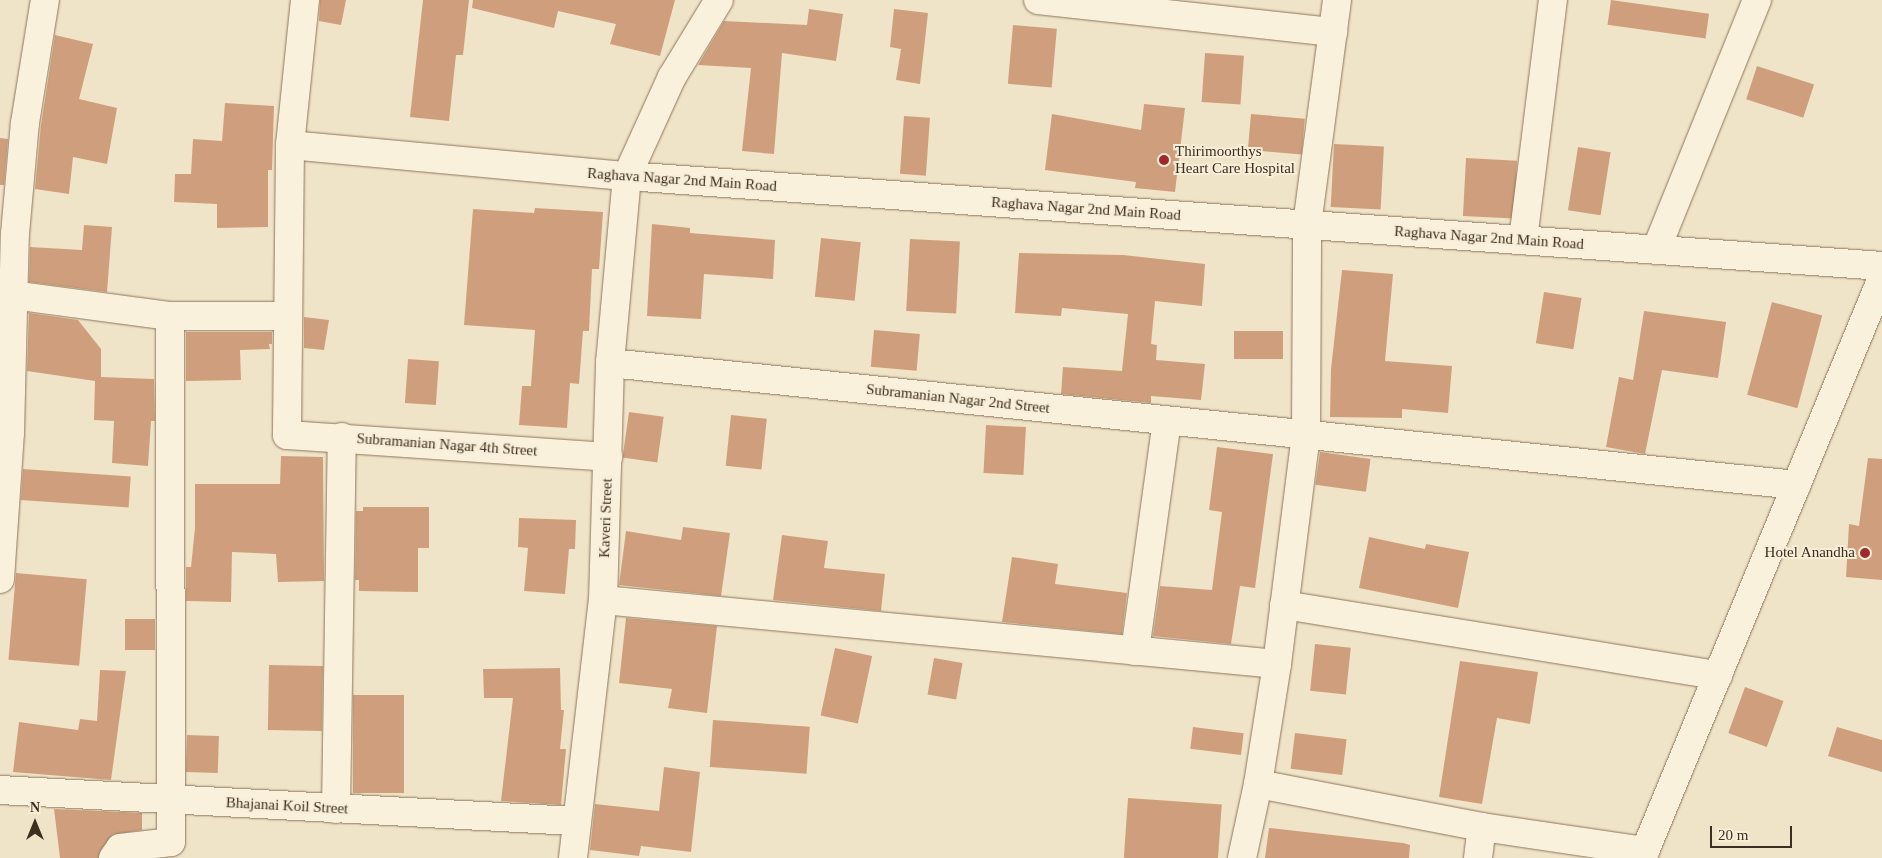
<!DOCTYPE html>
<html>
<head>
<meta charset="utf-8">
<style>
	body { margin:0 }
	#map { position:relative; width:1882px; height:858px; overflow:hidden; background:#f0e4c8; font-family:Georgia,serif }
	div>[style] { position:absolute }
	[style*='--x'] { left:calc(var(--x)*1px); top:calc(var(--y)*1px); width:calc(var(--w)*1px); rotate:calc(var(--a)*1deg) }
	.building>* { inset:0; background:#cf9f7d; transform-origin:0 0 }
	.roads { filter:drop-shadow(0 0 1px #8d765c) drop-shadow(0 0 1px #8d765c) }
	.minor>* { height:28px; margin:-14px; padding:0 14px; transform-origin:14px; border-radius:14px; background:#faf1dc }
	.dots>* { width:14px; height:14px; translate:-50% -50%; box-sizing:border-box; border:2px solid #f7eed8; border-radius:50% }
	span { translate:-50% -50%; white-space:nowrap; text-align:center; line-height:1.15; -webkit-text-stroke:4px #f7eed8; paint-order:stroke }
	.poi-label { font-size:15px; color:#3d2e20 }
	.left { translate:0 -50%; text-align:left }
	.right { translate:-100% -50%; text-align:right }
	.street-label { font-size:15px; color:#3d2e20 }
	.north { position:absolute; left:10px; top:798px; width:50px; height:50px; -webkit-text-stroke:4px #f7eed8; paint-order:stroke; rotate:0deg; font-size:14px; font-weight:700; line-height:20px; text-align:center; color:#3d2e20 }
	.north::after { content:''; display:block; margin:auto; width:18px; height:22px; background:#3d2e20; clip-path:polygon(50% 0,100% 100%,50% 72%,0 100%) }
	.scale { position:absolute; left:1710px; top:826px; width:82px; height:22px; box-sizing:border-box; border:2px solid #3d2e20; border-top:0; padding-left:6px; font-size:15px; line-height:18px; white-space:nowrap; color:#3d2e20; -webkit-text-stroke:4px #f7eed8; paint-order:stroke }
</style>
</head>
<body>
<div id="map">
	<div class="building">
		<div style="clip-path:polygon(320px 0,346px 0,341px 25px,319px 21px)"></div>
		<div style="clip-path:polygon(423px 0,469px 0,463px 55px,456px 55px,449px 121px,410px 117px)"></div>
		<div style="clip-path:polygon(473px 0,675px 0,660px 56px,610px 44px,616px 24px,558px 11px,554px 28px,472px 8px)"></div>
		<div style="left:1611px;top:0;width:99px;height:25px;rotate:8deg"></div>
		<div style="clip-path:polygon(809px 9px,843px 14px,836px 61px,782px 53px,774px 154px,742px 151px,751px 68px,698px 65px,724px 21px,807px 25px)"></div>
		<div style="clip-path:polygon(894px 9px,928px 13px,920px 84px,896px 80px,901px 49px,890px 47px)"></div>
		<div style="left:1013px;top:25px;width:44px;height:59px;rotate:5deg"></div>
		<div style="clip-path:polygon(55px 35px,93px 44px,79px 99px,117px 108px,107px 164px,73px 157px,69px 194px,35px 189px,41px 125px)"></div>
		<div style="left:1205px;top:53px;width:39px;height:49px;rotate:4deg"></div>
		<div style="left:1757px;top:66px;width:60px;height:35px;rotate:18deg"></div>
		<div style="clip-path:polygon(225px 103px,274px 106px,272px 170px,268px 170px,268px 227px,217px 228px,217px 204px,174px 202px,175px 174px,191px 174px,193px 139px,222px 141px)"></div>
		<div style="clip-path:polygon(1144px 104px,1185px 108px,1175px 192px,1135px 188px,1136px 182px,1045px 170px,1052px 114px,1141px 130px)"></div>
		<div style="left:1251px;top:114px;width:54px;height:36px;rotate:5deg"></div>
		<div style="left:904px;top:116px;width:26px;height:58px;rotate:4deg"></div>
		<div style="clip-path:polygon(0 138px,8px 139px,4px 185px,0 185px)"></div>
		<div style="left:1334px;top:144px;width:50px;height:63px;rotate:3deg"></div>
		<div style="left:1578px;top:147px;width:33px;height:64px;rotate:9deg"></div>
		<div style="left:1466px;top:158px;width:51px;height:58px;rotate:3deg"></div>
		<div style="clip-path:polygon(535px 208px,603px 212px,599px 269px,592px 269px,589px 331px,583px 331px,579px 384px,570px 383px,567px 428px,519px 425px,522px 386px,531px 386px,535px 330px,464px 325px,473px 209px,534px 213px)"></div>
		<div style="clip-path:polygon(652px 224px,690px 228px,690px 233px,775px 240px,773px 279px,704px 274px,701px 319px,647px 316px)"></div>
		<div style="clip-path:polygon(84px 225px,112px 227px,107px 292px,29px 282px,30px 247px,82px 250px)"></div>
		<div style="left:821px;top:238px;width:40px;height:59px;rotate:6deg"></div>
		<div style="left:910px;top:239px;width:50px;height:72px;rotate:3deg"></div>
		<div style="clip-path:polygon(1019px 253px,1123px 255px,1205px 264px,1202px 306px,1155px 301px,1151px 344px,1157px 345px,1156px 360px,1205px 364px,1201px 400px,1151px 396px,1151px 403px,1061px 394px,1063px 367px,1122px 371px,1128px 314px,1062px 308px,1061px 316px,1015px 313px)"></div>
		<div style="clip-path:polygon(1342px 270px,1393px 274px,1385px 361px,1452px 366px,1448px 413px,1402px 409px,1402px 418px,1330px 417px,1331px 369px)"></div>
		<div style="left:1544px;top:292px;width:38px;height:52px;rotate:9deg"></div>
		<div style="left:1772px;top:302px;width:52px;height:96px;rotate:15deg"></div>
		<div style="clip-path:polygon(1644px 311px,1726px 322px,1718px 378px,1662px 370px,1645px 454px,1606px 447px,1619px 377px,1633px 380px)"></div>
		<div style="clip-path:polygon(29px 313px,78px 320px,101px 349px,101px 377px,154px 379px,155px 421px,151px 421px,148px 466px,112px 463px,114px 421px,94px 420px,95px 381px,27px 371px)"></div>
		<div style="clip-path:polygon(304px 317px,329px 320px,324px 350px,304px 348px)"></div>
		<div style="left:874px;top:330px;width:46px;height:37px;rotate:5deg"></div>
		<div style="left:1234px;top:331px;width:49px;height:28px"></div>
		<div style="clip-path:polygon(186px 332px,272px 332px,272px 344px,269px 344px,270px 349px,240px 350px,241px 380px,186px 381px)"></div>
		<div style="left:408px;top:359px;width:31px;height:44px;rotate:4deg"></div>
		<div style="left:629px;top:412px;width:35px;height:46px;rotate:8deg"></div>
		<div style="left:731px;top:415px;width:36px;height:51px;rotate:6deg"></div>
		<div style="left:986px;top:425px;width:40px;height:48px;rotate:3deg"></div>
		<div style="clip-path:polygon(1217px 447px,1273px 454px,1255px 588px,1240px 586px,1231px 644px,1153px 636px,1160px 586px,1212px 590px,1222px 512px,1209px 510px)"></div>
		<div style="left:1320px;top:452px;width:51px;height:33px;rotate:8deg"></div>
		<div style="clip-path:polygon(281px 456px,323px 457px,324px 581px,278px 582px,276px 554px,232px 552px,231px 602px,186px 601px,186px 567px,191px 567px,195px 528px,195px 484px,280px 484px)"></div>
		<div style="clip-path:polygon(1868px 458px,1882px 459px,1882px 580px,1846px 577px,1849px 524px,1859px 526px)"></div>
		<div style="left:23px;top:469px;width:108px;height:31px;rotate:4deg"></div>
		<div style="clip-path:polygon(363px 507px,429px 507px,429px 548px,418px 548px,418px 592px,359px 591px,359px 580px,355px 580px,356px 511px,363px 511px)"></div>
		<div style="clip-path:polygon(519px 518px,576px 520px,575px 549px,569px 549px,565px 594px,524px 591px,528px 548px,518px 547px)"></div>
		<div style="clip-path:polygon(683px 527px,730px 533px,721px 596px,619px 585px,626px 531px,681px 540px)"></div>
		<div style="clip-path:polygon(782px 535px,828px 541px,824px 568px,885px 574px,881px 611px,773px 600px)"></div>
		<div style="clip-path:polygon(1369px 537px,1425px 549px,1426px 544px,1469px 552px,1458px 608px,1359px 588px)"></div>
		<div style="clip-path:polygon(1012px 557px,1058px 564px,1055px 584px,1127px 593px,1122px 634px,1002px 622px)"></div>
		<div style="left:16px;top:573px;width:71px;height:87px;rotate:5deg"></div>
		<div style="clip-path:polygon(626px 618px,717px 626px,707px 713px,668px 708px,672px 689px,619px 683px)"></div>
		<div style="left:155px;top:619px;width:31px;height:30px;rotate:90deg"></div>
		<div style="left:1315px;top:644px;width:36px;height:47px;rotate:6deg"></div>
		<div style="left:835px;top:648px;width:38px;height:69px;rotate:12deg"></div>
		<div style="left:934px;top:658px;width:29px;height:37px;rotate:10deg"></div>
		<div style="clip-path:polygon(1460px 661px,1538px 672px,1530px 724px,1497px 718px,1482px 804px,1439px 797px)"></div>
		<div style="left:269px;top:665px;width:54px;height:65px;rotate:1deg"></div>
		<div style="clip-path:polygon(560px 668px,561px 710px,564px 710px,560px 749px,566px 749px,561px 805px,501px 801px,513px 698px,484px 698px,483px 669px)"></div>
		<div style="clip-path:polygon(100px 670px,126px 671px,111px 780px,13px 772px,19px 722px,78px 730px,80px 719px,97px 721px)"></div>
		<div style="left:1745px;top:687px;width:41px;height:49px;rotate:20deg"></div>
		<div style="left:353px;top:695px;width:51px;height:98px"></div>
		<div style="left:713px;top:720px;width:97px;height:47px;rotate:4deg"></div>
		<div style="left:1193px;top:727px;width:51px;height:22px;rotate:7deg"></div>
		<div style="clip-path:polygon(1837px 727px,1882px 740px,1882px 772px,1828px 756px)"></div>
		<div style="left:1295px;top:733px;width:52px;height:36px;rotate:7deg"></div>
		<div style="left:187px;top:735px;width:32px;height:37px;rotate:2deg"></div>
		<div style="clip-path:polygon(664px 767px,700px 772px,691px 852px,641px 846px,639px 856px,590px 850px,595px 804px,659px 811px)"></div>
		<div style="left:1128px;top:798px;width:94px;height:60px;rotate:4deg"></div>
		<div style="clip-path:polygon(54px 809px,142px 813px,142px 830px,112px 835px,98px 858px,60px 858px)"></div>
		<div style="clip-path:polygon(1269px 828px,1403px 843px,1410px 845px,1409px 858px,1265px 858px)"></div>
	</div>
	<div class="roads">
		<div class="minor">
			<div style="--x:305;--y:0;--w:146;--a:95.9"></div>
			<div style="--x:290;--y:145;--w:290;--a:90.6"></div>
			<div style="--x:287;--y:435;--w:322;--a:3.9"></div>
			<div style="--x:1038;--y:0;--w:297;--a:6.2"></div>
			<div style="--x:290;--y:145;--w:338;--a:5.3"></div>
			<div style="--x:627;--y:176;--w:1258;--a:4.1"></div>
			<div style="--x:1523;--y:240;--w:242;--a:-82.9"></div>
			<div style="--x:1656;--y:250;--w:270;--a:-68"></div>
			<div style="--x:12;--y:295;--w:159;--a:7.6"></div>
			<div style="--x:610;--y:363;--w:1193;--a:5.87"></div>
			<div style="--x:0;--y:579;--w:146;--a:-86.1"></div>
			<div style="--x:10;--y:433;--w:199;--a:-88.6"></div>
			<div style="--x:15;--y:234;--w:111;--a:-84.9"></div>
			<div style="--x:25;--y:123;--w:125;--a:-80.8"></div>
			<div style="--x:603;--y:600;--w:677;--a:5.42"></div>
			<div style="--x:1284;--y:605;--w:440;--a:9.2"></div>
			<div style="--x:1135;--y:651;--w:232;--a:-82.1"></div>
			<div style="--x:1258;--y:784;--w:228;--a:10.9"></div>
			<div style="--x:1482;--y:827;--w:165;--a:8.4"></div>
			<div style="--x:1645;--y:851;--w:620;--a:-67.53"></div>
			<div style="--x:0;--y:790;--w:576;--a:3.09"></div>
			<div style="--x:336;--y:809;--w:372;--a:-89.1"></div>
			<div style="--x:113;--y:858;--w:12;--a:-55"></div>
			<div style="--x:120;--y:848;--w:51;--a:-6.7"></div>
			<div style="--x:171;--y:842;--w:526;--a:-90.11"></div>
			<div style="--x:170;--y:316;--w:117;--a:0"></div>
			<div style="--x:573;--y:858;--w:260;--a:-83.4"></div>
			<div style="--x:603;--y:600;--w:237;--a:-88.3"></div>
			<div style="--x:610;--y:363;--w:188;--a:-84.8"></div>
			<div style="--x:627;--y:176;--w:109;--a:-65.6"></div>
			<div style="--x:672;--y:77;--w:90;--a:-58.6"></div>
			<div style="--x:1242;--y:858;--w:76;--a:-77.8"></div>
			<div style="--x:1258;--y:784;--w:121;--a:-81"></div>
			<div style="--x:1277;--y:664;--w:230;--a:-82.8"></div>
			<div style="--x:1306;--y:436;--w:211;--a:-89.7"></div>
			<div style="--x:1307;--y:225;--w:227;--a:-82.4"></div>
			<div style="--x:1478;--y:858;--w:31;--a:-83"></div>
		</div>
	</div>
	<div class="dots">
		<div style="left:1164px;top:160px;background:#9e2a2b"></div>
		<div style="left:1865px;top:553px;background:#9e2a2b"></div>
	</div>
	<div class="poi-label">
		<span class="left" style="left:1175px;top:160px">Thirimoorthys<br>Heart Care Hospital</span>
		<span class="right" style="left:1855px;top:553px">Hotel Anandha</span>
	</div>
	<div class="street-label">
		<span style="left:682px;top:180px;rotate:4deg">Raghava Nagar 2nd Main Road</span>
		<span style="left:1086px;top:209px;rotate:4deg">Raghava Nagar 2nd Main Road</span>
		<span style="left:1489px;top:238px;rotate:4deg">Raghava Nagar 2nd Main Road</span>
		<span style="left:958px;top:399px;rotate:6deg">Subramanian Nagar 2nd Street</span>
		<span style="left:447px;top:445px;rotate:4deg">Subramanian Nagar 4th Street</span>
		<span style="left:606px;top:518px;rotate:-88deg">Kaveri Street</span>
		<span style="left:287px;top:806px;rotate:3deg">Bhajanai Koil Street</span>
	</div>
	<div class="north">N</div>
	<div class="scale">20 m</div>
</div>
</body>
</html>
